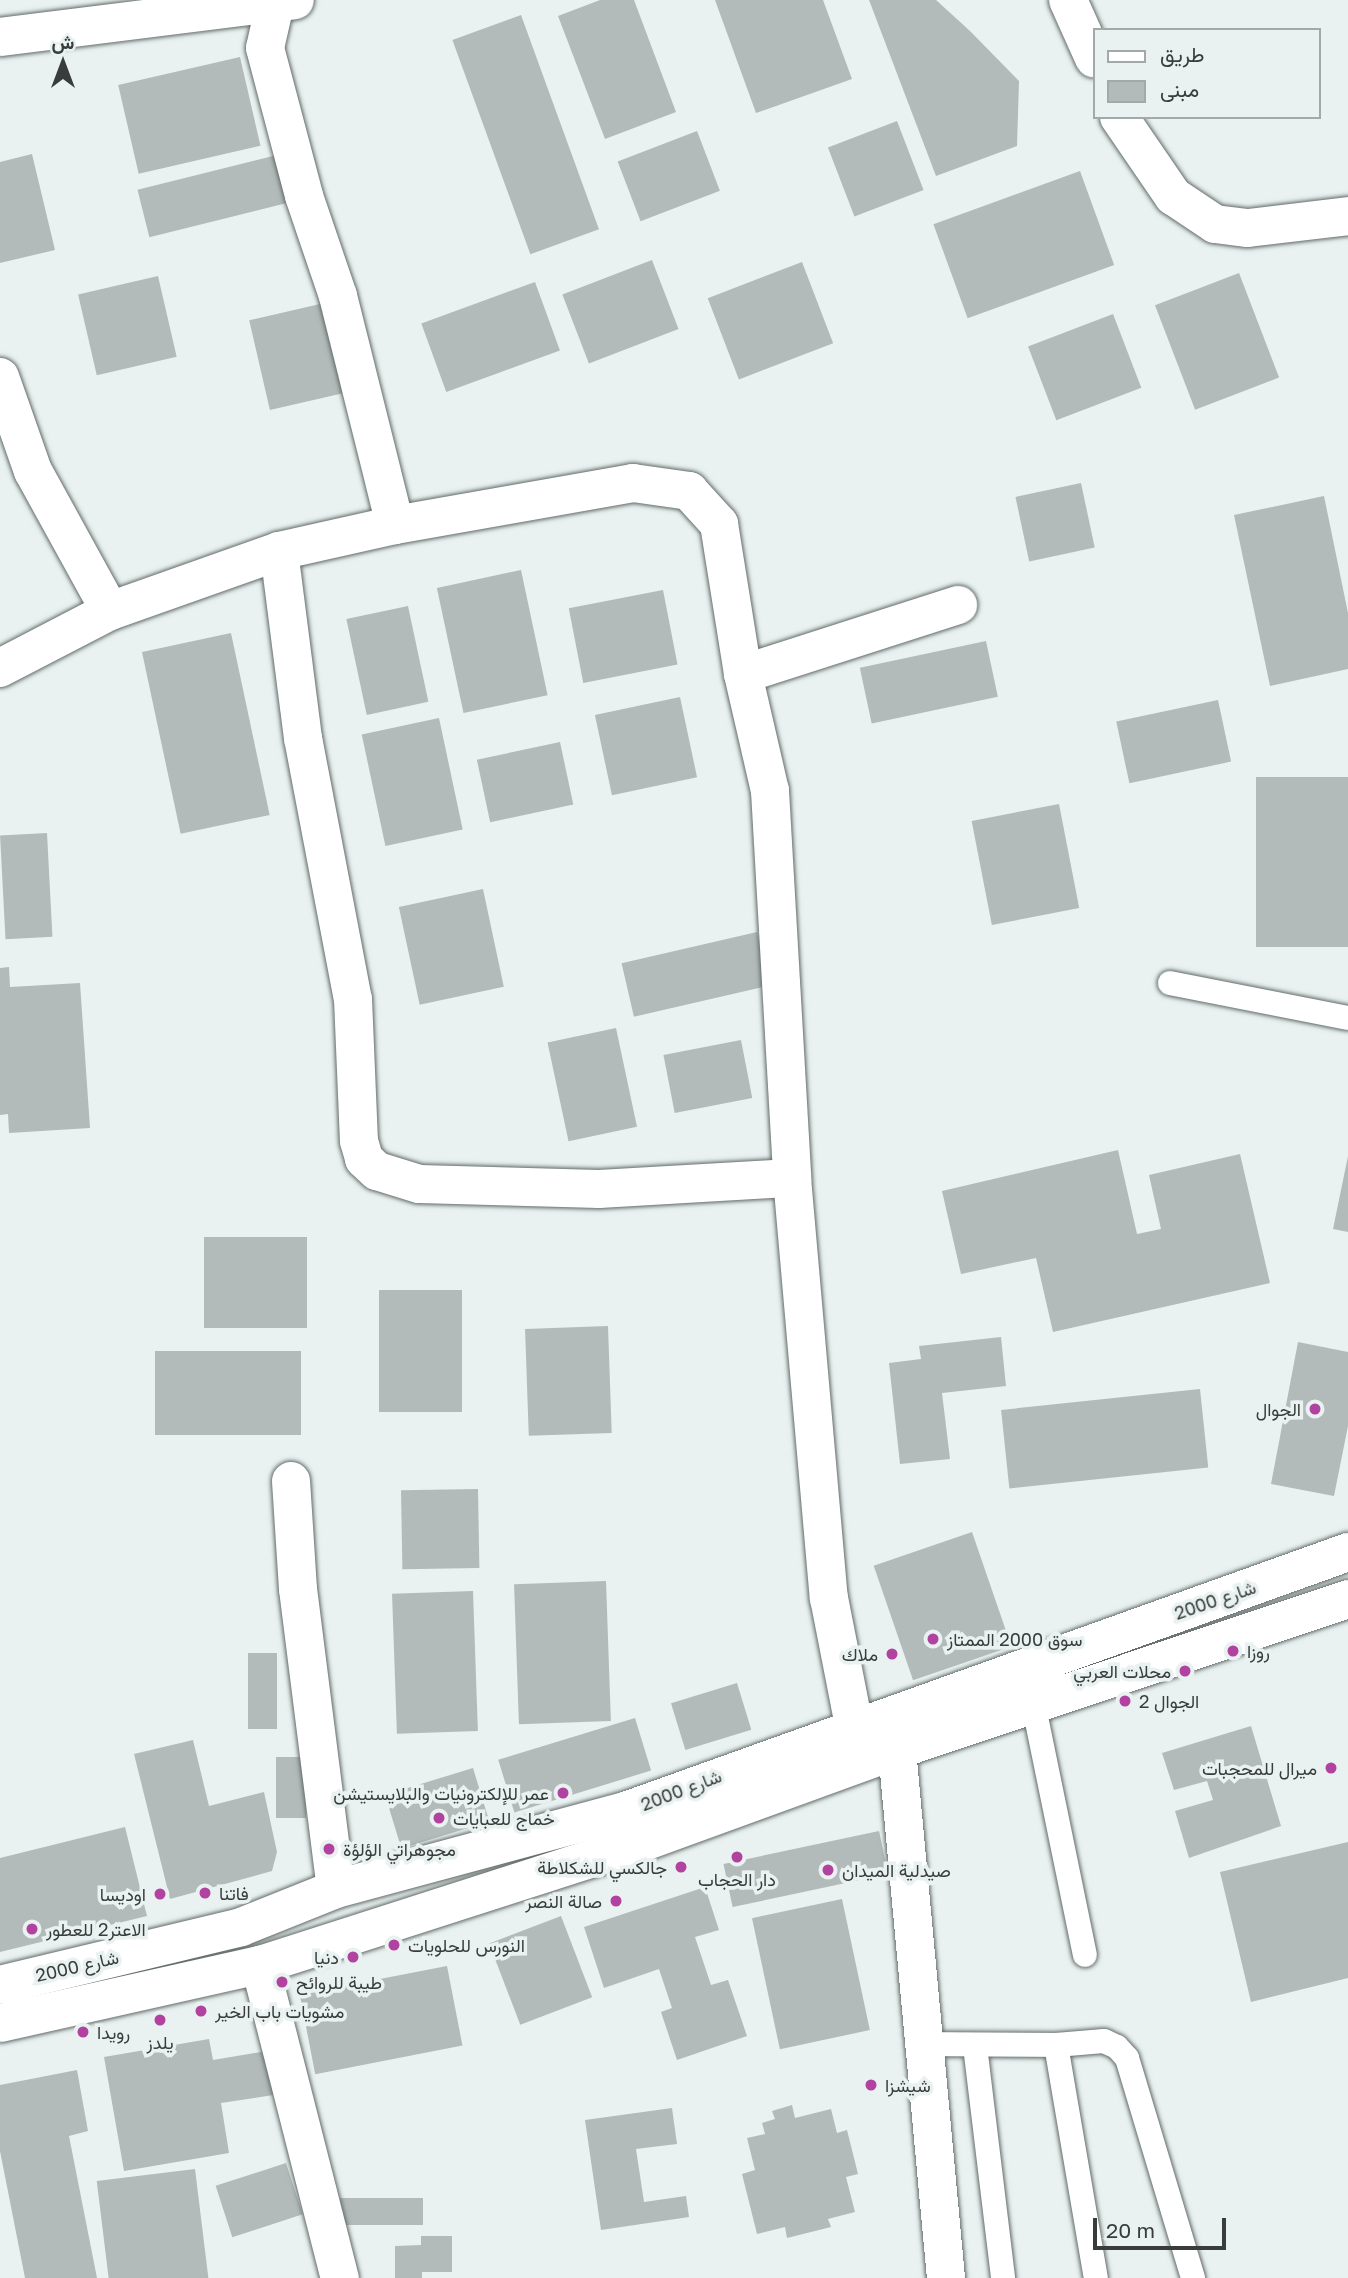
<!DOCTYPE html>
<html>
<head>
<meta charset="utf-8">
<style>
	body { margin:0 }
	#map { position:relative; width:1348px; height:2278px; overflow:hidden; background:#e9f2f1; font-family:"Golos Text",Vazirmatn,sans-serif }
	div>[style] { position:absolute }
	[style*='--x'] { left:calc(var(--x)*1px); top:calc(var(--y)*1px); width:calc(var(--w)*1px); rotate:calc(var(--a)*1deg) }
	.building>* { inset:0; background:#b2bbb9; transform-origin:0 0 }
	.roads { filter:drop-shadow(0 0 2px #626b69) drop-shadow(0 0 2px #626b69) }
	.lane>* { height:24px; margin:-12px; padding:0 12px; transform-origin:12px; border-radius:12px; background:#fff }
	.street>* { height:38px; margin:-19px; padding:0 19px; transform-origin:19px; border-radius:19px; background:#fff }
	.secondary>* { height:38px; margin:-19px; padding:0 19px; transform-origin:19px; border-radius:19px; background:#fff }
	.dots>* { width:19px; height:19px; translate:-50% -50%; box-sizing:border-box; border:4px solid #e9f2f1; border-radius:50% }
	span { translate:-50% -50%; white-space:nowrap; text-align:center; line-height:1.15; -webkit-text-stroke:7px #e9f2f1; paint-order:stroke }
	.poi-label { font-size:18px; color:#383c3b }
	.right { translate:-100% -50%; text-align:right }
	.left { translate:0 -50%; text-align:left }
	.street-label { font-size:18px; color:#383c3b }
	.legend { position:absolute; left:1093px; top:28px; width:228px; height:91px; box-sizing:border-box; background:#e9f2f1; border:2px solid #a2a9a8; margin:0; padding:9px 12px; list-style:none; font-size:21px; color:#383c3b }
	.legend li { display:flex; align-items:center; gap:14px; height:35px }
	.legend b { width:35px; border:2px solid #a2a9a8 }
	.north { position:absolute; left:28px; top:28px; width:70px; height:70px; -webkit-text-stroke:5px #e9f2f1; paint-order:stroke; rotate:0deg; font-size:19px; font-weight:700; line-height:28px; text-align:center; color:#383c3b }
	.north::after { content:''; display:block; margin:auto; width:24px; height:32px; background:#383c3b; clip-path:polygon(50% 0,100% 100%,50% 72%,0 100%) }
	.scale { position:absolute; left:1093px; top:2218px; width:133px; height:32px; box-sizing:border-box; border:4px solid #383c3b; border-top:0; padding-left:9px; font-size:21px; line-height:24px; white-space:nowrap; color:#383c3b; -webkit-text-stroke:5px #e9f2f1; paint-order:stroke }
</style>
</head>
<body>
<div id="map">
	<div class="building">
		<div style="clip-path:polygon(600px 0,634px 0,676px 112px,605px 139px,558px 16px)"></div>
		<div style="clip-path:polygon(715px 0,823px 0,852px 79px,756px 113px)"></div>
		<div style="clip-path:polygon(869px 0,936px 0,970px 31px,1019px 81px,1017px 146px,936px 176px)"></div>
		<div style="left:521px;top:15px;width:228px;height:73px;rotate:70deg"></div>
		<div style="left:240px;top:57px;width:91px;height:125px;rotate:77deg"></div>
		<div style="left:897px;top:121px;width:74px;height:74px;rotate:69deg"></div>
		<div style="left:697px;top:131px;width:64px;height:85px;rotate:69deg"></div>
		<div style="left:285px;top:153px;width:49px;height:152px;rotate:76deg"></div>
		<div style="clip-path:polygon(32px 154px,55px 250px,0 263px,0 162px)"></div>
		<div style="left:1080px;top:171px;width:100px;height:156px;rotate:70deg"></div>
		<div style="left:652px;top:260px;width:74px;height:96px;rotate:69deg"></div>
		<div style="left:802px;top:262px;width:87px;height:101px;rotate:69deg"></div>
		<div style="left:1239px;top:273px;width:112px;height:90px;rotate:69deg"></div>
		<div style="left:158px;top:276px;width:83px;height:82px;rotate:77deg"></div>
		<div style="left:535px;top:282px;width:73px;height:121px;rotate:70deg"></div>
		<div style="left:333px;top:301px;width:92px;height:86px;rotate:77deg"></div>
		<div style="left:1113px;top:314px;width:79px;height:91px;rotate:69deg"></div>
		<div style="left:1081px;top:483px;width:66px;height:67px;rotate:78deg"></div>
		<div style="clip-path:polygon(1324px 496px,1348px 613px,1348px 669px,1270px 686px,1234px 515px)"></div>
		<div style="left:521px;top:570px;width:128px;height:86px;rotate:78deg"></div>
		<div style="left:663px;top:590px;width:76px;height:96px;rotate:79deg"></div>
		<div style="left:408px;top:606px;width:98px;height:63px;rotate:78deg"></div>
		<div style="left:231px;top:633px;width:186px;height:91px;rotate:78deg"></div>
		<div style="left:986px;top:641px;width:57px;height:129px;rotate:78deg"></div>
		<div style="left:680px;top:697px;width:82px;height:87px;rotate:78deg"></div>
		<div style="left:1218px;top:700px;width:63px;height:104px;rotate:78deg"></div>
		<div style="left:439px;top:718px;width:114px;height:79px;rotate:78deg"></div>
		<div style="left:560px;top:742px;width:64px;height:85px;rotate:78deg"></div>
		<div style="left:1348px;top:777px;width:170px;height:92px;rotate:90deg"></div>
		<div style="left:1059px;top:804px;width:106px;height:89px;rotate:79deg"></div>
		<div style="left:47px;top:833px;width:104px;height:47px;rotate:87deg"></div>
		<div style="left:483px;top:889px;width:100px;height:86px;rotate:78deg"></div>
		<div style="left:757px;top:932px;width:55px;height:139px;rotate:77deg"></div>
		<div style="clip-path:polygon(9px 967px,10px 987px,80px 983px,90px 1128px,9px 1133px,8px 1114px,0 1115px,0 968px)"></div>
		<div style="left:616px;top:1028px;width:101px;height:70px;rotate:78deg"></div>
		<div style="left:741px;top:1040px;width:59px;height:79px;rotate:79deg"></div>
		<div style="clip-path:polygon(1118px 1150px,1137px 1234px,1161px 1229px,1149px 1175px,1240px 1154px,1270px 1283px,1053px 1332px,1036px 1258px,961px 1274px,942px 1191px)"></div>
		<div style="clip-path:polygon(1348px 1156px,1348px 1232px,1333px 1229px)"></div>
		<div style="left:204px;top:1237px;width:103px;height:91px"></div>
		<div style="left:462px;top:1290px;width:122px;height:83px;rotate:90deg"></div>
		<div style="left:608px;top:1326px;width:107px;height:83px;rotate:88deg"></div>
		<div style="clip-path:polygon(1001px 1337px,1006px 1386px,942px 1393px,950px 1459px,900px 1464px,889px 1363px,921px 1359px,919px 1346px)"></div>
		<div style="clip-path:polygon(1298px 1342px,1348px 1352px,1348px 1426px,1334px 1496px,1271px 1484px)"></div>
		<div style="left:155px;top:1351px;width:146px;height:84px"></div>
		<div style="left:1200px;top:1389px;width:79px;height:200px;rotate:84deg"></div>
		<div style="left:478px;top:1489px;width:79px;height:77px;rotate:89deg"></div>
		<div style="left:972px;top:1532px;width:121px;height:104px;rotate:71deg"></div>
		<div style="left:606px;top:1581px;width:140px;height:92px;rotate:88deg"></div>
		<div style="left:473px;top:1591px;width:140px;height:81px;rotate:88deg"></div>
		<div style="left:248px;top:1653px;width:29px;height:76px"></div>
		<div style="left:737px;top:1683px;width:49px;height:69px;rotate:73deg"></div>
		<div style="left:635px;top:1718px;width:55px;height:143px;rotate:73deg"></div>
		<div style="clip-path:polygon(1251px 1726px,1281px 1826px,1189px 1858px,1175px 1811px,1213px 1800px,1207px 1781px,1174px 1790px,1162px 1753px)"></div>
		<div style="clip-path:polygon(193px 1740px,209px 1806px,264px 1792px,277px 1852px,272px 1871px,170px 1899px,134px 1754px)"></div>
		<div style="left:276px;top:1757px;width:30px;height:61px"></div>
		<div style="left:473px;top:1768px;width:56px;height:92px;rotate:73deg"></div>
		<div style="clip-path:polygon(125px 1827px,147px 1916px,0 1952px,0 1858px)"></div>
		<div style="left:879px;top:1831px;width:44px;height:159px;rotate:78deg"></div>
		<div style="clip-path:polygon(1348px 1842px,1348px 1978px,1251px 2002px,1220px 1872px)"></div>
		<div style="clip-path:polygon(705px 1887px,719px 1930px,695px 1937px,711px 1985px,728px 1980px,747px 2036px,677px 2060px,661px 2012px,672px 2008px,659px 1969px,604px 1988px,584px 1927px)"></div>
		<div style="left:842px;top:1899px;width:134px;height:92px;rotate:78deg"></div>
		<div style="left:561px;top:1916px;width:87px;height:77px;rotate:69deg"></div>
		<div style="left:447px;top:1966px;width:81px;height:150px;rotate:79deg"></div>
		<div style="clip-path:polygon(209px 2039px,213px 2060px,273px 2050px,280px 2094px,221px 2103px,229px 2153px,124px 2171px,104px 2057px)"></div>
		<div style="clip-path:polygon(77px 2070px,88px 2131px,69px 2136px,97px 2278px,25px 2278px,0 2151px,0 2085px)"></div>
		<div style="clip-path:polygon(792px 2105px,795px 2118px,831px 2109px,837px 2133px,847px 2130px,858px 2174px,846px 2177px,855px 2212px,828px 2219px,831px 2227px,787px 2238px,785px 2227px,757px 2234px,742px 2174px,755px 2170px,747px 2138px,765px 2134px,762px 2123px,775px 2119px,772px 2111px)"></div>
		<div style="clip-path:polygon(672px 2108px,677px 2144px,636px 2149px,644px 2202px,686px 2196px,689px 2217px,601px 2230px,585px 2120px)"></div>
		<div style="left:286px;top:2163px;width:54px;height:74px;rotate:72deg"></div>
		<div style="left:195px;top:2169px;width:110px;height:99px;rotate:83deg"></div>
		<div style="left:340px;top:2198px;width:83px;height:27px"></div>
		<div style="clip-path:polygon(421px 2236px,452px 2236px,452px 2272px,422px 2272px,422px 2278px,395px 2278px,395px 2246px,421px 2245px)"></div>
	</div>
	<div class="roads">
		<div class="lane">
			<div style="--x:1170;--y:983;--w:181;--a:11.1"></div>
			<div style="--x:1034;--y:1707;--w:253;--a:78.4"></div>
			<div style="--x:924;--y:2044;--w:132;--a:0.4"></div>
			<div style="--x:1056;--y:2045;--w:236;--a:80.3"></div>
			<div style="--x:1056;--y:2045;--w:48;--a:-4.8"></div>
			<div style="--x:1104;--y:2041;--w:14;--a:25"></div>
			<div style="--x:1117;--y:2047;--w:15;--a:48"></div>
			<div style="--x:1127;--y:2058;--w:230;--a:73.3"></div>
			<div style="--x:975;--y:2046;--w:234;--a:83.1"></div>
		</div>
		<div class="street">
			<div style="--x:1068;--y:0;--w:64;--a:65.9"></div>
			<div style="--x:275;--y:4;--w:45;--a:102.8"></div>
			<div style="--x:265;--y:48;--w:153;--a:75.2"></div>
			<div style="--x:304;--y:196;--w:106;--a:71.2"></div>
			<div style="--x:338;--y:296;--w:236;--a:76"></div>
			<div style="--x:0;--y:37;--w:297;--a:-7.1"></div>
			<div style="--x:1119;--y:117;--w:96;--a:55.6"></div>
			<div style="--x:1173;--y:196;--w:50;--a:33.7"></div>
			<div style="--x:1215;--y:224;--w:33;--a:7"></div>
			<div style="--x:1248;--y:228;--w:101;--a:-6.8"></div>
			<div style="--x:0;--y:377;--w:100;--a:70.7"></div>
			<div style="--x:33;--y:471;--w:160;--a:61.2"></div>
			<div style="--x:279;--y:551;--w:189;--a:82.7"></div>
			<div style="--x:303;--y:738;--w:266;--a:79.2"></div>
			<div style="--x:353;--y:999;--w:142;--a:87.6"></div>
			<div style="--x:359;--y:1141;--w:19;--a:74"></div>
			<div style="--x:364;--y:1159;--w:18;--a:43"></div>
			<div style="--x:377;--y:1171;--w:44;--a:17.2"></div>
			<div style="--x:419;--y:1184;--w:180;--a:1.6"></div>
			<div style="--x:599;--y:1189;--w:193;--a:-3.3"></div>
			<div style="--x:0;--y:668;--w:124;--a:-27.4"></div>
			<div style="--x:110;--y:611;--w:179;--a:-19.5"></div>
			<div style="--x:279;--y:551;--w:119;--a:-12.6"></div>
			<div style="--x:395;--y:525;--w:242;--a:-10"></div>
			<div style="--x:633;--y:483;--w:57;--a:8.1"></div>
			<div style="--x:689;--y:491;--w:45;--a:47.7"></div>
			<div style="--x:719;--y:524;--w:152;--a:80.9"></div>
			<div style="--x:743;--y:674;--w:120;--a:77"></div>
			<div style="--x:770;--y:791;--w:388;--a:86.7"></div>
			<div style="--x:792;--y:1178;--w:422;--a:85"></div>
			<div style="--x:829;--y:1598;--w:129;--a:78.9"></div>
			<div style="--x:743;--y:674;--w:226;--a:-17.8"></div>
			<div style="--x:291;--y:1481;--w:108;--a:86.3"></div>
			<div style="--x:298;--y:1589;--w:302;--a:82.8"></div>
			<div style="--x:897;--y:1750;--w:530;--a:84.7"></div>
			<div style="--x:260;--y:1965;--w:323;--a:75.7"></div>
		</div>
		<div class="secondary">
			<div style="--x:0;--y:1985;--w:248;--a:-13.5"></div>
			<div style="--x:241;--y:1927;--w:102;--a:-21.8"></div>
			<div style="--x:336;--y:1889;--w:302;--a:-15.1"></div>
			<div style="--x:628;--y:1810;--w:765;--a:-19.71"></div>
			<div style="--x:0;--y:2023;--w:266;--a:-12.6"></div>
			<div style="--x:260;--y:1965;--w:403;--a:-17.8"></div>
			<div style="--x:644;--y:1842;--w:269;--a:-20"></div>
			<div style="--x:897;--y:1750;--w:476;--a:-18.5"></div>
		</div>
	</div>
	<div class="dots">
		<div style="left:1315px;top:1409px;background:#b1429f"></div>
		<div style="left:933px;top:1639px;background:#b1429f"></div>
		<div style="left:1233px;top:1651px;background:#b1429f"></div>
		<div style="left:892px;top:1654px;background:#b1429f"></div>
		<div style="left:1185px;top:1671px;background:#b1429f"></div>
		<div style="left:1125px;top:1701px;background:#b1429f"></div>
		<div style="left:1331px;top:1768px;background:#b1429f"></div>
		<div style="left:563px;top:1793px;background:#b1429f"></div>
		<div style="left:439px;top:1818px;background:#b1429f"></div>
		<div style="left:329px;top:1849px;background:#b1429f"></div>
		<div style="left:737px;top:1857px;background:#b1429f"></div>
		<div style="left:681px;top:1867px;background:#b1429f"></div>
		<div style="left:828px;top:1870px;background:#b1429f"></div>
		<div style="left:205px;top:1893px;background:#b1429f"></div>
		<div style="left:160px;top:1894px;background:#b1429f"></div>
		<div style="left:616px;top:1901px;background:#b1429f"></div>
		<div style="left:32px;top:1929px;background:#b1429f"></div>
		<div style="left:394px;top:1945px;background:#b1429f"></div>
		<div style="left:353px;top:1957px;background:#b1429f"></div>
		<div style="left:282px;top:1982px;background:#b1429f"></div>
		<div style="left:201px;top:2011px;background:#b1429f"></div>
		<div style="left:160px;top:2020px;background:#b1429f"></div>
		<div style="left:83px;top:2032px;background:#b1429f"></div>
		<div style="left:871px;top:2085px;background:#b1429f"></div>
	</div>
	<div class="poi-label">
		<span class="right" style="left:1301px;top:1409px">الجوال</span>
		<span class="left" style="left:947px;top:1639px">سوق 2000 الممتاز</span>
		<span class="left" style="left:1247px;top:1651px">روزا</span>
		<span class="right" style="left:878px;top:1654px">ملاك</span>
		<span class="right" style="left:1171px;top:1671px">محلات العربي</span>
		<span class="left" style="left:1139px;top:1701px">الجوال 2</span>
		<span class="right" style="left:1317px;top:1768px">ميرال للمحجبات</span>
		<span class="right" style="left:549px;top:1793px">عمر للإلكترونيات والبلايستيشن</span>
		<span class="left" style="left:453px;top:1818px">خماج للعبايات</span>
		<span class="left" style="left:343px;top:1849px">مجوهراتي الؤلؤة</span>
		<span class="right" style="left:667px;top:1867px">جالكسي للشكلاطة</span>
		<span class="left" style="left:842px;top:1870px">صيدلية الميدان</span>
		<span style="left:737px;top:1879px">دار الحجاب</span>
		<span class="left" style="left:219px;top:1893px">فاتنا</span>
		<span class="right" style="left:146px;top:1894px">اوديسا</span>
		<span class="right" style="left:602px;top:1901px">صالة النصر</span>
		<span class="left" style="left:46px;top:1929px">الاعتر2 للعطور</span>
		<span class="left" style="left:408px;top:1945px">النورس للحلويات</span>
		<span class="right" style="left:339px;top:1957px">دنيا</span>
		<span class="left" style="left:296px;top:1982px">طيبة للروائح</span>
		<span class="left" style="left:215px;top:2011px">مشويات باب الخير</span>
		<span class="left" style="left:97px;top:2032px">رويدا</span>
		<span style="left:160px;top:2042px">يلدز</span>
		<span class="left" style="left:885px;top:2085px">شيشزا</span>
	</div>
	<div class="street-label">
		<span style="left:1215px;top:1600px;rotate:-19deg">شارع 2000</span>
		<span style="left:681px;top:1790px;rotate:-21deg">شارع 2000</span>
		<span style="left:77px;top:1966px;rotate:-13deg">شارع 2000</span>
	</div>
	<ul class="legend">
	<li><b style="height:9px;background:#fff"></b>طريق</li>
	<li><b style="height:19px;background:#b2bbb9"></b>مبنى</li>
	</ul>
	<div class="north">ش</div>
	<div class="scale">20 m</div>
</div>
</body>
</html>
